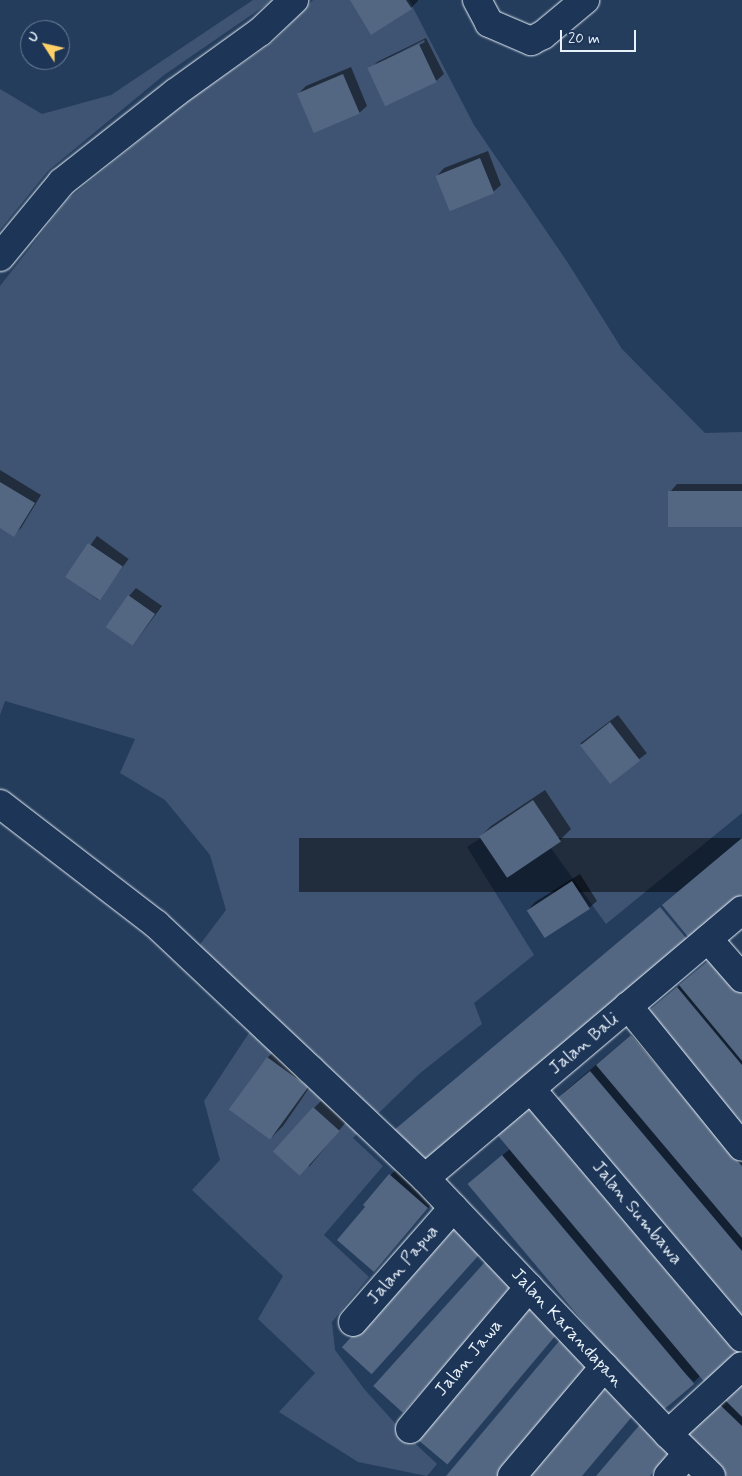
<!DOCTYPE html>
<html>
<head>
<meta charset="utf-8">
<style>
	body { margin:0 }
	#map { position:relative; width:742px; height:1476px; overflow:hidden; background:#253d5d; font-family:Mynerve,sans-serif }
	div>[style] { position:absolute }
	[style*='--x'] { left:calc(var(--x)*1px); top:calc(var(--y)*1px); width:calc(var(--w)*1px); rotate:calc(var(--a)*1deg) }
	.green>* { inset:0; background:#3e5472 }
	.shadow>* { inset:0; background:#0007; transform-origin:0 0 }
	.building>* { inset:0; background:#536782; transform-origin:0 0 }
	.roads { filter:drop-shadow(0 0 1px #e8f1f8) drop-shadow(0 0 1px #e8f1f8) }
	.minor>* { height:28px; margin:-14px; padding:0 14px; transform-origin:14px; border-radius:14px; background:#1d3557 }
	span { translate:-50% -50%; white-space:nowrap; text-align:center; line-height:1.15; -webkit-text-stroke:4px #1d3557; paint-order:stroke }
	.street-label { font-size:18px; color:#e8f1f8 }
	.north { position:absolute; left:20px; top:20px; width:50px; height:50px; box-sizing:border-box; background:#1d3557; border:1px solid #6e8097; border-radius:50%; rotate:305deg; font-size:14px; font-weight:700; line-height:20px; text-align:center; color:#e8f1f8 }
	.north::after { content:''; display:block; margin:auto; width:18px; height:22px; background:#ffd166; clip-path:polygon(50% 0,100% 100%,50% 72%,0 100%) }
	.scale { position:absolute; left:560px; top:30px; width:76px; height:22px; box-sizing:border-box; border:2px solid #e8f1f8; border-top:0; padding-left:6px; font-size:15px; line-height:18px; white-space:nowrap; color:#e8f1f8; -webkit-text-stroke:4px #1d3557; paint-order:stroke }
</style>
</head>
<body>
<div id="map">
	<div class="green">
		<div style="clip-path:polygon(253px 0,273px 0,164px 75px,48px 171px,0 230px,0 89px,42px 114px,111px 95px)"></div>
		<div style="clip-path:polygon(313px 0,409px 0,474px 125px,568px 263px,622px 349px,705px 433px,742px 432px,742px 813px,606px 924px,524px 811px,467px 847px,534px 955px,474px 1003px,482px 1024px,419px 1074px,353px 1138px,383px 1166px,324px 1235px,369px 1277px,332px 1322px,335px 1350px,365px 1390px,403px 1432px,437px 1464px,427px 1476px,358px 1462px,279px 1412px,315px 1373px,258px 1319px,283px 1276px,192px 1190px,220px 1160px,204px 1101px,253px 1027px,186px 963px,226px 910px,210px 855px,165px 800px,120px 773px,135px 739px,5px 701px,0 715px,0 286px,68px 199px,186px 102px,273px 42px)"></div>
	</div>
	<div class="shadow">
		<div style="clip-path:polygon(351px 0,418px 0,418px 1px,411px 8px)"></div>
		<div style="clip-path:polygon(evenodd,426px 38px,444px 74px,436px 81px,370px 70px,377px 62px,426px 38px,424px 40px,425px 42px,377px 67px,377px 64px,424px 40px)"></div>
		<div style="clip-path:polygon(351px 67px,367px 106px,359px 113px,298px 94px,306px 86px)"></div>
		<div style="clip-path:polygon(488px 151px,501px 185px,493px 192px,437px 176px,444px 168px)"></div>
		<div style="clip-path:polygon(0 470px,41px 495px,21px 528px,13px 535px,0 527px)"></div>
		<div style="clip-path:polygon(677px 484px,742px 484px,742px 525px,670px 492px)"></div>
		<div style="left:97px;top:536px;width:39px;height:51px;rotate:36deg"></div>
		<div style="clip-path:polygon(136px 588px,162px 606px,133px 645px,129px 596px)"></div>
		<div style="left:618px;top:715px;width:48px;height:47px;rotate:53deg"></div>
		<div style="clip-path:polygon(545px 790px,571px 829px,560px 840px,480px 837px,491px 826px)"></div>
		<div style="left:742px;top:838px;width:54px;height:443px;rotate:90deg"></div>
		<div style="clip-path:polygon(580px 874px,597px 901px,589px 908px,528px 910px,535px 902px)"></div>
		<div style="clip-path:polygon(742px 972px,742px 1135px,650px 1010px,685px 981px)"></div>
		<div style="clip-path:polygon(639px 1028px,742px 1150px,742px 1321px,563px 1093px)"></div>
		<div style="clip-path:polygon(279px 1047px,318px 1075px,283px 1126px,272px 1137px,267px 1058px)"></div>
		<div style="clip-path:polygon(321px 1101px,346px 1122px,309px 1167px,314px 1108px)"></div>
		<div style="clip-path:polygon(510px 1149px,742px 1338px,742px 1360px,701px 1375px,694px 1382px,476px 1177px)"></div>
		<div style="clip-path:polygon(398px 1167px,435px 1200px,381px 1263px,367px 1207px,364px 1205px)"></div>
		<div style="clip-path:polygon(568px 1321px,455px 1455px,447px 1463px)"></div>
		<div style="clip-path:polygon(742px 1376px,742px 1476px,729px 1476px,686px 1433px)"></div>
	</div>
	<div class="building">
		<div style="clip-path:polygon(350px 0,406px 0,412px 9px,371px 35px)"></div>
		<div style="left:419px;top:44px;width:42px;height:57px;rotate:65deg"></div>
		<div style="left:343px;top:74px;width:43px;height:50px;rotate:67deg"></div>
		<div style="left:480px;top:158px;width:38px;height:48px;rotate:68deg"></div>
		<div style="clip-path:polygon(0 482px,35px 503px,14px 537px,0 528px)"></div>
		<div style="left:668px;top:491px;width:74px;height:36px"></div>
		<div style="left:88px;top:543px;width:42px;height:41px;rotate:34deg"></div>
		<div style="left:128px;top:595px;width:33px;height:39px;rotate:35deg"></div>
		<div style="left:610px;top:722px;width:49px;height:38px;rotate:52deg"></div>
		<div style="left:533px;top:800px;width:50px;height:65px;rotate:56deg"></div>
		<div style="clip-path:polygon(742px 838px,742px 894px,689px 938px,662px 905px)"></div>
		<div style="left:572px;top:881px;width:33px;height:54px;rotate:57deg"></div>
		<div style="left:660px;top:907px;width:43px;height:347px;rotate:50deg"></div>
		<div style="clip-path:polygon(714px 956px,742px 988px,742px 1061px,679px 985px)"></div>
		<div style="clip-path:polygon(677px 987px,742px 1065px,742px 1137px,641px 1017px)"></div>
		<div style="clip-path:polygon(631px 1035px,742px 1166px,742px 1238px,596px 1065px)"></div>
		<div style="left:267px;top:1057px;width:51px;height:65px;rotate:36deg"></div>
		<div style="clip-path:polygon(590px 1071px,742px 1251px,742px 1323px,554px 1101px)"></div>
		<div style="left:528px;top:1100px;width:332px;height:46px;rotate:50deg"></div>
		<div style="left:313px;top:1107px;width:36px;height:60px;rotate:42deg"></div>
		<div style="left:502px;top:1155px;width:299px;height:45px;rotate:50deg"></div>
		<div style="clip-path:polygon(389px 1174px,428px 1208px,374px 1272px,337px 1240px,365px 1207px,363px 1205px)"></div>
		<div style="left:453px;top:1224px;width:40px;height:166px;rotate:42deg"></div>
		<div style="left:485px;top:1262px;width:40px;height:167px;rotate:42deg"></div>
		<div style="left:529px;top:1302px;width:42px;height:177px;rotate:40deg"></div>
		<div style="clip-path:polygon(560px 1340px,592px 1368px,501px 1476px,446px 1476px)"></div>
		<div style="clip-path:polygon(742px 1375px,742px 1417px,721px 1396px)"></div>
		<div style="clip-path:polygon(605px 1387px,635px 1413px,582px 1476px,528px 1476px)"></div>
		<div style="clip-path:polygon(716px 1401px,742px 1426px,742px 1476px,727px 1476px,684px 1433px)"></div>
		<div style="clip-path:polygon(643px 1421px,673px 1447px,650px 1476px,596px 1476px)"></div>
	</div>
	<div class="roads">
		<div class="minor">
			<div style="--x:477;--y:0;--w:26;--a:62"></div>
			<div style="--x:489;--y:23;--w:46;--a:23.2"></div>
			<div style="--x:531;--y:41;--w:13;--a:-27"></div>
			<div style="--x:543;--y:35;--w:55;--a:-39.8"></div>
			<div style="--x:0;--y:257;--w:97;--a:-50.4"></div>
			<div style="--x:62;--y:182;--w:144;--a:-38.2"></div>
			<div style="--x:175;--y:93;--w:105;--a:-35.7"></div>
			<div style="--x:260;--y:32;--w:47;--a:-43.3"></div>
			<div style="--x:0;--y:804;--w:197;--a:37.6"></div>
			<div style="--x:156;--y:924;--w:212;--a:43.3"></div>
			<div style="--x:310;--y:1069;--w:158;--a:43.5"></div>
			<div style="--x:425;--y:1178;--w:353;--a:46.5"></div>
			<div style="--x:668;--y:1434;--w:60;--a:44.3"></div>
			<div style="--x:708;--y:939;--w:52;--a:48.9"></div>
			<div style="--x:628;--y:1006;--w:181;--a:51"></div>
			<div style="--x:531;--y:1089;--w:326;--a:49.7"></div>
			<div style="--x:425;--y:1178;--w:415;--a:-40.2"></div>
			<div style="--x:353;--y:1322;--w:152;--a:-48.7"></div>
			<div style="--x:410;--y:1429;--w:185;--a:-50"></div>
			<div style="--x:668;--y:1434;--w:100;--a:-42.6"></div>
			<div style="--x:512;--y:1476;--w:143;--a:-49.8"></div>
			<div style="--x:668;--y:1476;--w:29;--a:-49"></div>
		</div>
	</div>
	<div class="street-label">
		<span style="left:584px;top:1044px;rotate:-40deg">Jalan Bali</span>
		<span style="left:637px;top:1213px;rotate:50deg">Jalan Sumbawa</span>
		<span style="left:403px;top:1265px;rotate:-49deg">Jalan Papua</span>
		<span style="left:567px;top:1328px;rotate:47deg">Jalan Karandapan</span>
		<span style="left:469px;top:1358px;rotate:-50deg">Jalan Jawa</span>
	</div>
	<div class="north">U</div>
	<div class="scale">20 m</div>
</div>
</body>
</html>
